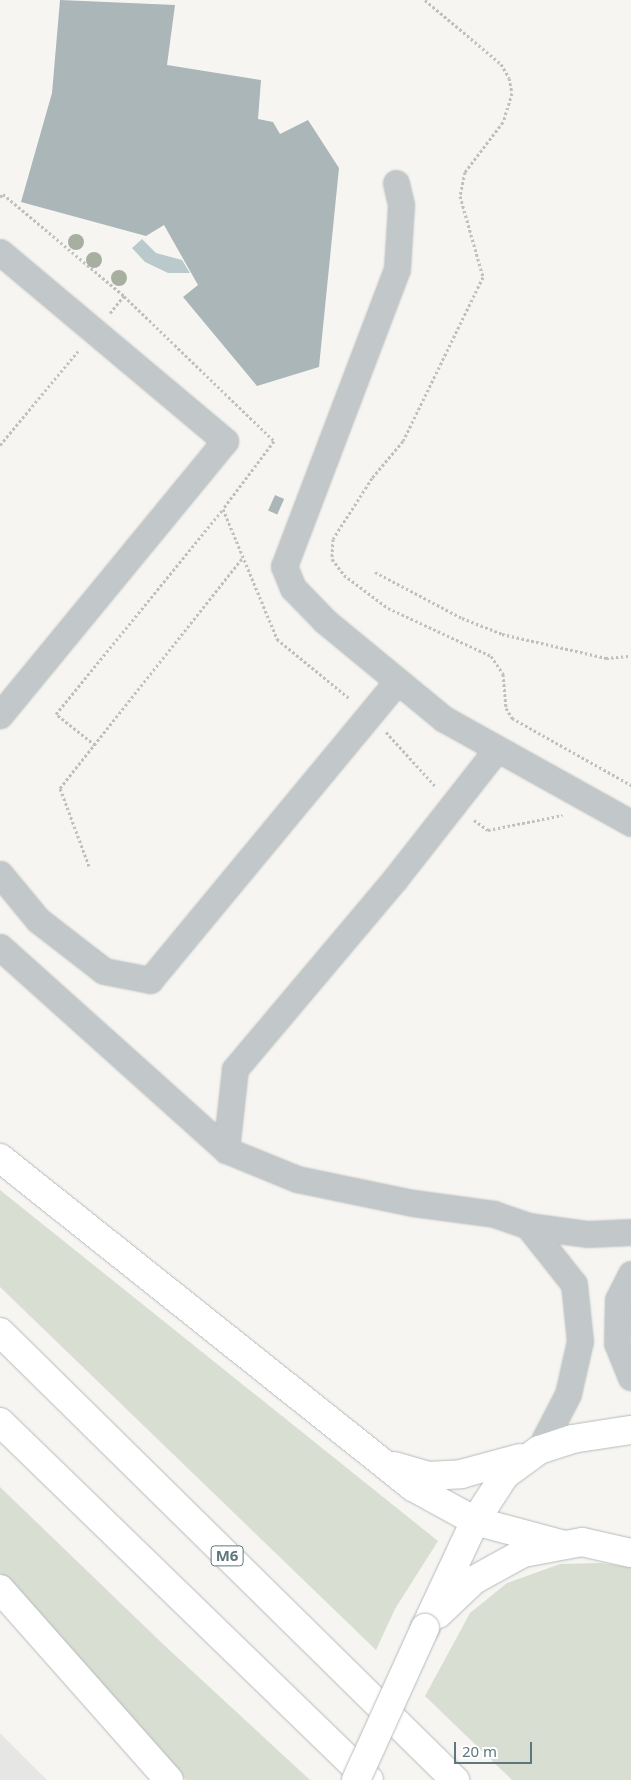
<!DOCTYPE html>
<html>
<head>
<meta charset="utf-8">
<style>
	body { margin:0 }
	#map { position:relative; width:631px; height:1780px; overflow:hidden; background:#f6f5f1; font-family:"Noto Sans",sans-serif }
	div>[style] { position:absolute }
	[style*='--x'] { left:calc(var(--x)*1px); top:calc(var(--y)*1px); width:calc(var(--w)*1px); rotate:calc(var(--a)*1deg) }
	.built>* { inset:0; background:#e6e6e5 }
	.green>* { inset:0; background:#d8ded2 }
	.water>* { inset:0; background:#bacacc }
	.building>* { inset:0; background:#abb6b9; transform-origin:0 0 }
	.path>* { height:3px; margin-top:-1.5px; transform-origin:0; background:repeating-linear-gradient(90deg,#bec1c2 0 2.5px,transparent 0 5px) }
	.roads { filter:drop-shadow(0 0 1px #b6bbbd) drop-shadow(0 0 1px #b6bbbd) }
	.minor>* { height:25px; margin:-12.5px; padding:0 12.5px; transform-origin:12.5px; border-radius:12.5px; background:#c2c8ca }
	.highway>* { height:28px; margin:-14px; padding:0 14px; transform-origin:14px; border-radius:14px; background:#fff }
	.bridges { filter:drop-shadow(0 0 1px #b6bbbd) drop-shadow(0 0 1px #b6bbbd) }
	.highway-bridge>* { height:28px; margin:-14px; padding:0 14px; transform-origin:14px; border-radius:14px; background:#fff }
	.trees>* { width:16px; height:16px; margin:-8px; border-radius:50%; background:#a7b0a0 }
	span { translate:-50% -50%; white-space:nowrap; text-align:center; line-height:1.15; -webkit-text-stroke:5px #fff; paint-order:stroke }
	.shield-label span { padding:1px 4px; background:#fff; border:1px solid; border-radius:4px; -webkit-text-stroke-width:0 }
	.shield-label { font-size:15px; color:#5e777f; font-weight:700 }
	.scale { position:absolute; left:454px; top:1742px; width:78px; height:22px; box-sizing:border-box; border:2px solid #5e777f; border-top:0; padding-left:6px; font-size:15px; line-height:18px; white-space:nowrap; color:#5e777f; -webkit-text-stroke:4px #fff; paint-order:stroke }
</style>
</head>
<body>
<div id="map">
	<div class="built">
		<div style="clip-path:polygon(0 1733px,47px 1780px,0 1780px)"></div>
	</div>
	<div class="green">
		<div style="clip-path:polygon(0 1190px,438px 1541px,395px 1609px,376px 1650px,0 1287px)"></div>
		<div style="clip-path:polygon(0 1487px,165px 1646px,310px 1780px,186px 1780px,0 1573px)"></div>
		<div style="clip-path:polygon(600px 1563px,631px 1567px,631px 1780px,512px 1780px,425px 1696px,470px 1613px,507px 1583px,560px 1564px)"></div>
	</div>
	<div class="water">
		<div style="clip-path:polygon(142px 239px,156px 253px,182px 260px,190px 273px,168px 273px,145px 262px,132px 248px)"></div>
	</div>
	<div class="building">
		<div style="clip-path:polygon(60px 0,175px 5px,167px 65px,261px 80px,258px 119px,273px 122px,280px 134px,308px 120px,339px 168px,319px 367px,257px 386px,183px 297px,198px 285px,164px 225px,146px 236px,21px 202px,52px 93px)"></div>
		<div style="left:275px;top:495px;width:10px;height:17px;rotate:24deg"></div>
	</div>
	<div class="path">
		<div style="--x:425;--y:0;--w:99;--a:40.1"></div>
		<div style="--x:501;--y:64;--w:16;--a:60"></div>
		<div style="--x:509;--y:78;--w:15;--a:79"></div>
		<div style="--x:512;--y:93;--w:30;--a:107"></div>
		<div style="--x:503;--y:122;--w:63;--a:127.2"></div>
		<div style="--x:465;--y:172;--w:25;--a:102"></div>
		<div style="--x:460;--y:196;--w:84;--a:74.1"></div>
		<div style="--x:483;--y:277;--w:182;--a:116"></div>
		<div style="--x:403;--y:441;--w:48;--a:130"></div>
		<div style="--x:372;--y:478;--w:72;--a:122.6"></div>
		<div style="--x:333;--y:539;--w:20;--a:93"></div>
		<div style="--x:332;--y:559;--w:20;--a:53"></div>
		<div style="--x:344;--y:575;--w:55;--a:36.9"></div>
		<div style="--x:388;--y:608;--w:114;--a:25"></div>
		<div style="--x:491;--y:656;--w:22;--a:56"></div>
		<div style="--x:503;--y:674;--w:34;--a:85"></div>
		<div style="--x:506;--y:708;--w:12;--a:59"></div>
		<div style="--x:512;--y:718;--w:137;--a:29.4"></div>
		<div style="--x:0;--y:197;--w:4;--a:-45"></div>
		<div style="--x:3;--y:194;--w:158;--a:40.1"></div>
		<div style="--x:124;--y:296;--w:209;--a:44"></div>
		<div style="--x:274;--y:441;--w:85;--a:126.9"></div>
		<div style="--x:223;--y:509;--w:141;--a:67.4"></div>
		<div style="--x:277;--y:639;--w:94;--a:39.4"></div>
		<div style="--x:110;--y:313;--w:22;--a:-51"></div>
		<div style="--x:0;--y:445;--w:122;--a:-50.3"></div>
		<div style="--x:375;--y:572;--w:98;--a:27.9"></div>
		<div style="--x:462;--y:618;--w:43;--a:21.8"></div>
		<div style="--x:502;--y:634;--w:107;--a:13"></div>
		<div style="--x:606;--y:658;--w:25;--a:-5"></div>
		<div style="--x:386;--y:732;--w:74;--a:47.7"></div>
		<div style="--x:95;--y:745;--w:50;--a:-141.5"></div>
		<div style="--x:56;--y:714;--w:264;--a:-50.8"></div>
		<div style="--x:474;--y:820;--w:17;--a:36"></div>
		<div style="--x:488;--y:830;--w:76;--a:-11.3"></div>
		<div style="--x:89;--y:866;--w:83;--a:-110.4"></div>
		<div style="--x:60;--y:788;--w:295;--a:-51.6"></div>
	</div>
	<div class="roads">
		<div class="minor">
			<div style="--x:396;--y:183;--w:23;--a:77"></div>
			<div style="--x:401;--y:205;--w:64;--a:93.6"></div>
			<div style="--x:397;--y:269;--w:318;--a:110.8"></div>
			<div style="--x:284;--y:566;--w:24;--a:68"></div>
			<div style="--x:293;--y:588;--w:46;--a:45.9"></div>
			<div style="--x:325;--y:621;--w:154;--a:39.5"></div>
			<div style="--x:444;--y:719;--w:214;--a:29.1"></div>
			<div style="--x:0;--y:252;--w:294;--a:40"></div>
			<div style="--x:225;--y:441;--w:355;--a:129.4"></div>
			<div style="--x:0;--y:874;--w:60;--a:50.4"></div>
			<div style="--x:38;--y:920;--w:83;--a:37.7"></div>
			<div style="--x:104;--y:971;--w:47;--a:11.1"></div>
			<div style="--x:150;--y:980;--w:388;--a:-50.4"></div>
			<div style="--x:0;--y:947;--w:304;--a:41.9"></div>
			<div style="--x:226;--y:1150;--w:77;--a:22.2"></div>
			<div style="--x:297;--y:1179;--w:118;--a:11.7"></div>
			<div style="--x:413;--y:1203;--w:82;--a:7.7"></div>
			<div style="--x:494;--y:1214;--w:36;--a:19"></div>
			<div style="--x:528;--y:1226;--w:61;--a:7.6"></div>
			<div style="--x:588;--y:1234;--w:43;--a:-2.7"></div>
			<div style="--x:226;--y:1150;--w:81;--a:-83.7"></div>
			<div style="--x:235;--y:1069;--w:248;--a:-49.9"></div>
			<div style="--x:395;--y:879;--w:164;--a:-51.9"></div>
			<div style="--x:528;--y:1226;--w:74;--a:51.6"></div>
			<div style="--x:574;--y:1284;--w:57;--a:84"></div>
			<div style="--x:580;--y:1341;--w:54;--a:102.8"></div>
			<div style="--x:568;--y:1394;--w:63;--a:117.4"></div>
			<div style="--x:631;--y:1274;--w:29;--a:117"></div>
			<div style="--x:618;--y:1300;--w:43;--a:91.3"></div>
			<div style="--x:617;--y:1343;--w:37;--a:68"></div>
		</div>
		<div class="highway">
			<div style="--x:0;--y:1158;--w:528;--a:38.54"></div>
			<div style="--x:413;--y:1487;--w:71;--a:28.7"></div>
			<div style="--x:475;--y:1521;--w:89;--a:15"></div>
			<div style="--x:0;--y:1332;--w:639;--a:44.56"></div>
			<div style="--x:0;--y:1422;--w:514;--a:44.13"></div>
			<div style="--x:394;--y:1466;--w:35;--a:16"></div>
			<div style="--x:428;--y:1476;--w:33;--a:-3"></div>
			<div style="--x:461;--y:1474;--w:61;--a:-15.2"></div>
			<div style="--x:0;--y:1589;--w:255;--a:48.5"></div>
			<div style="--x:438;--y:1614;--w:50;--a:-43.4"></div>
			<div style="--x:474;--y:1580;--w:56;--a:-28.9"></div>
			<div style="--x:523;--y:1553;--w:60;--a:-10.6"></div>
			<div style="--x:582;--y:1542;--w:50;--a:12.7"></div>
			<div style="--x:425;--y:1628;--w:118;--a:-65"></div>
			<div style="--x:475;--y:1521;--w:55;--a:-56.9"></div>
			<div style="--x:505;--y:1475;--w:42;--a:-36.3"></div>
			<div style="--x:539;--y:1450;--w:35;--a:-18"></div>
			<div style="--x:572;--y:1439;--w:60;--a:-8.7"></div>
		</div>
	</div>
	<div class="bridges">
		<div class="highway-bridge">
			<div style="--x:356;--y:1780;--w:167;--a:-65.6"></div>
		</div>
	</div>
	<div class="trees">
		<div style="left:76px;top:242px"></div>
		<div style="left:94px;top:260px"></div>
		<div style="left:119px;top:278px"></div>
	</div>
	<div class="shield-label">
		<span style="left:227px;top:1556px">M6</span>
	</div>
	<div class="scale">20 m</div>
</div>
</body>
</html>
